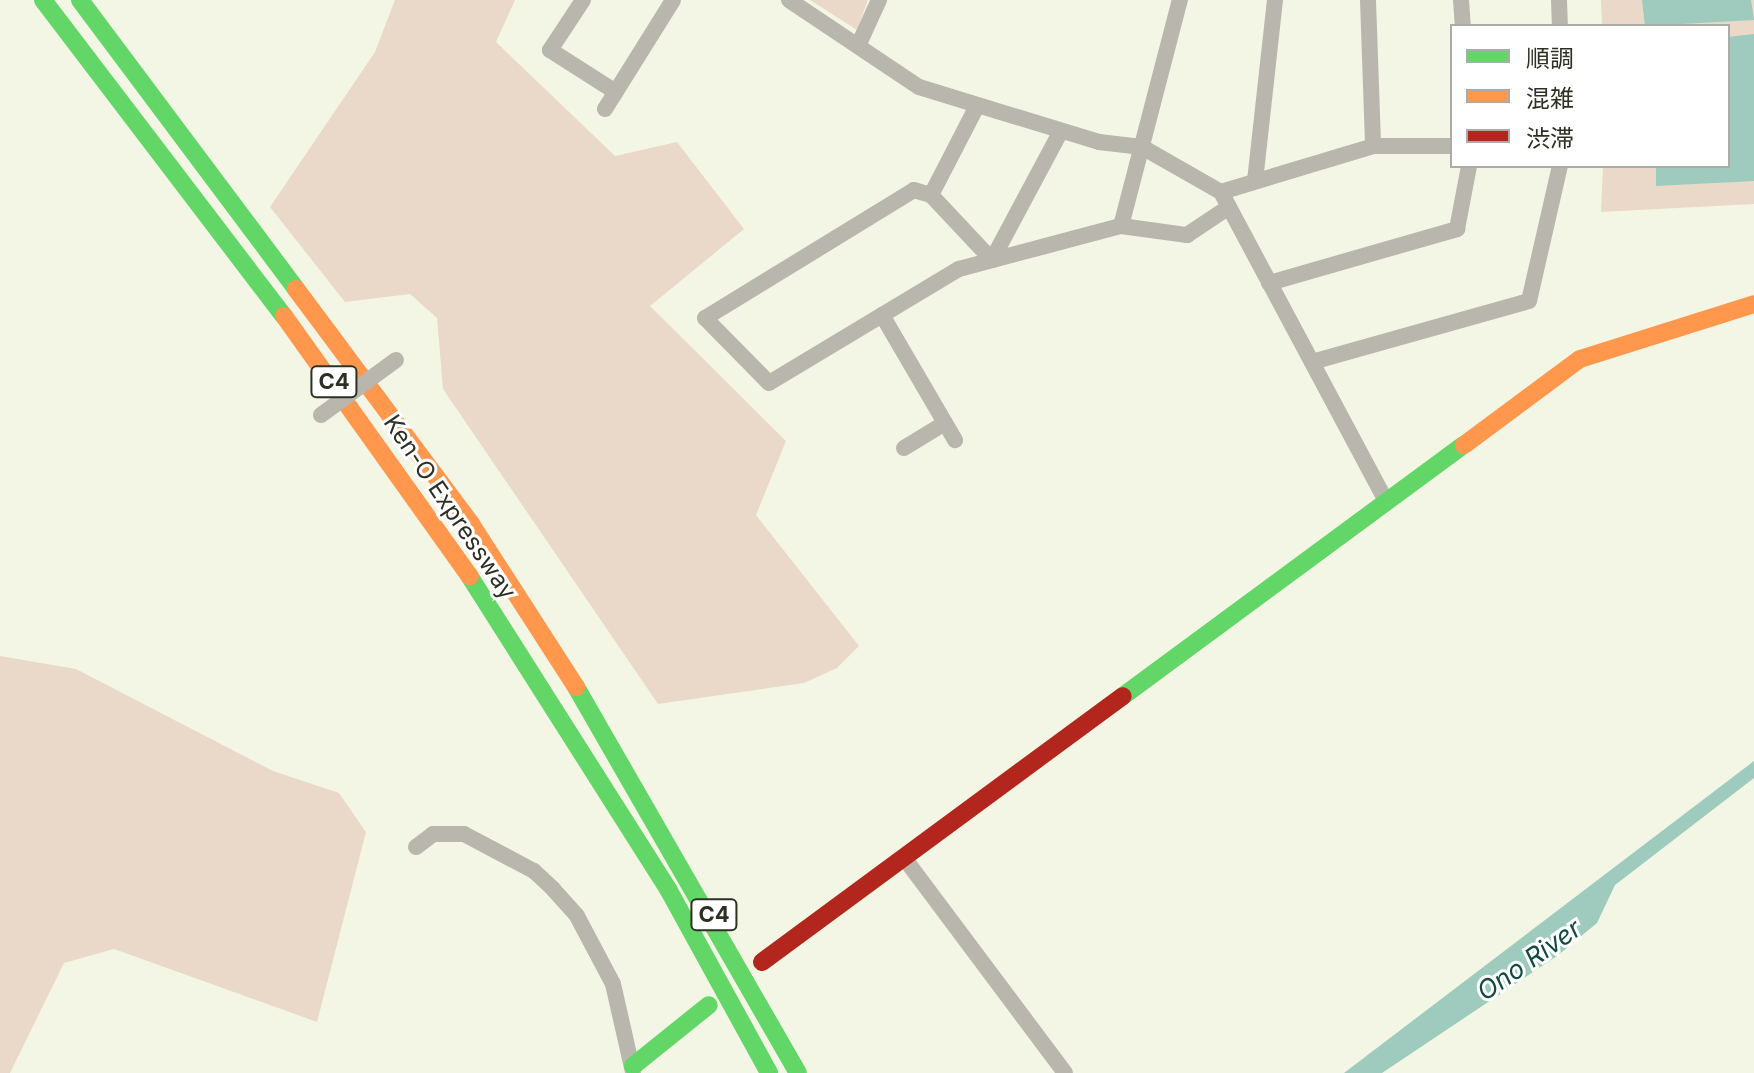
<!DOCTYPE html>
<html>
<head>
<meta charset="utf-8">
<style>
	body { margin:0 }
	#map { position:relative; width:1754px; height:1073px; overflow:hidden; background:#f3f6e5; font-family:Inter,"Noto Sans JP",sans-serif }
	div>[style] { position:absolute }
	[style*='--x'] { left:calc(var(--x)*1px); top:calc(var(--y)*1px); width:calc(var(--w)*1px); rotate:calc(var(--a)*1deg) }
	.green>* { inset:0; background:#ead9c8 }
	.water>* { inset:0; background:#9ecbbd }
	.street>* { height:16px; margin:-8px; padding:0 8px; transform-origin:8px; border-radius:8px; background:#b8b6ad }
	.fast>* { height:18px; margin:-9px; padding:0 9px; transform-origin:9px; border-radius:9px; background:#63d668 }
	.slow>* { height:18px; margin:-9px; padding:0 9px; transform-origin:9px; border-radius:9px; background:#ff974d }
	.jam>* { height:18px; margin:-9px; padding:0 9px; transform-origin:9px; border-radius:9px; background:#b3261e }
	.street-bridge>* { height:16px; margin:-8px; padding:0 8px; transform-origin:8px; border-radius:8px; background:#b8b6ad }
	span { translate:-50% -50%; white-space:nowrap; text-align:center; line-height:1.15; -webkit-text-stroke:6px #fff; paint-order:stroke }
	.shield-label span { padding:2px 6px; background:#fff; border:2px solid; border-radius:6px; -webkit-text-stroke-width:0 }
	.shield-label { font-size:22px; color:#2e3024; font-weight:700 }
	.street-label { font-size:24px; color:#2e3024 }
	.water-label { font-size:26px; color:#144b41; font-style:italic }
	.legend { position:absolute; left:1450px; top:24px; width:280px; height:144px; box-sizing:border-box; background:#fff; border:2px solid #abaca7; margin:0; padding:10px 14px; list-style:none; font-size:24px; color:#2e3024 }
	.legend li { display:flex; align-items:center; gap:16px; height:40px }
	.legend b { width:40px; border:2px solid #abaca7 }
</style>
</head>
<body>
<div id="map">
	<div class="green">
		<div style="clip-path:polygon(395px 0,515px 0,496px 42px,615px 156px,677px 142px,744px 229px,650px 306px,786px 441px,756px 515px,859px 646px,837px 668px,804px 683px,658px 704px,443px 389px,437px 318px,410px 294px,345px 302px,270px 207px,375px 52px)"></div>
		<div style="clip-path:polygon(810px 0,868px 0,857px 30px)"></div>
		<div style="clip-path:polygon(1601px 0,1754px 0,1754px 204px,1601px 212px,1603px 166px,1728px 166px,1728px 26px,1602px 26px)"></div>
		<div style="clip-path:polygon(0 656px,76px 669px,273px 771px,339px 793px,366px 832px,317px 1022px,114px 949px,64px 963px,10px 1073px,0 1073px)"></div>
	</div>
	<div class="water">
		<div style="clip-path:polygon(1642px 0,1751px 0,1754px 20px,1645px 26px)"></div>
		<div style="clip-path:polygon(1754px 34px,1754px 181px,1656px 186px,1656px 166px,1728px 166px,1728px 37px)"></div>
		<div style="clip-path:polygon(1754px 761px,1754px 778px,1615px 885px,1597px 923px,1557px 956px,1382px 1073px,1344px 1073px)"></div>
	</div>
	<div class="street">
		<div style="--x:583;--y:0;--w:60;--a:123.4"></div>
		<div style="--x:550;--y:50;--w:78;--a:32.5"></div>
		<div style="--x:789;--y:0;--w:156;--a:33.8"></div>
		<div style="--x:919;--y:87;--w:188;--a:17"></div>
		<div style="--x:1099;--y:142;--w:43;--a:6.6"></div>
		<div style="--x:1142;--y:147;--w:91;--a:29.7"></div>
		<div style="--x:1221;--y:192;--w:350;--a:61.9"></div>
		<div style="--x:1368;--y:0;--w:146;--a:88"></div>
		<div style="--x:1461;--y:0;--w:26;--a:86"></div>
		<div style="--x:1559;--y:0;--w:26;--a:88"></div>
		<div style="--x:858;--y:46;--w:51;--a:-65.5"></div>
		<div style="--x:977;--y:106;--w:100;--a:117.3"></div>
		<div style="--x:931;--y:195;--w:18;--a:-164"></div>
		<div style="--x:914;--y:190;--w:245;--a:148.5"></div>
		<div style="--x:705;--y:318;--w:91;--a:45.4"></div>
		<div style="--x:769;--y:383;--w:222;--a:-31"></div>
		<div style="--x:959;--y:269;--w:168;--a:-14.9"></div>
		<div style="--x:1121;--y:226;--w:67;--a:7.8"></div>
		<div style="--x:1187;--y:235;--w:50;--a:-33.7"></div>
		<div style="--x:605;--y:109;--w:128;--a:-58"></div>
		<div style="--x:1255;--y:181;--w:182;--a:-83.7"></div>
		<div style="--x:1221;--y:192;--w:159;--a:-16.8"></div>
		<div style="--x:1373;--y:146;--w:79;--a:0"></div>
		<div style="--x:931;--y:195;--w:89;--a:46.8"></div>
		<div style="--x:992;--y:260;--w:146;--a:-61.9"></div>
		<div style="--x:1121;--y:226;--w:234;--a:-75.4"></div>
		<div style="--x:1269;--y:283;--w:196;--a:-16"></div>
		<div style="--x:1457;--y:229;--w:64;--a:-79.2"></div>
		<div style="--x:882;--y:315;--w:145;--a:59.7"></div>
		<div style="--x:1312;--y:362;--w:225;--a:-15.7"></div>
		<div style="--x:1529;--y:301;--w:139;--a:-77.1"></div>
		<div style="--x:904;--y:448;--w:48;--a:-31.4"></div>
		<div style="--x:416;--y:847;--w:21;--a:-37"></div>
		<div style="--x:433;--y:834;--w:31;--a:0"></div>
		<div style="--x:464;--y:834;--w:79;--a:27.9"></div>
		<div style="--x:534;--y:871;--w:26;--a:43"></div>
		<div style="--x:553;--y:889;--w:36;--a:48"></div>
		<div style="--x:577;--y:916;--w:77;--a:62.1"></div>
		<div style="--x:613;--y:984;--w:90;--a:77.2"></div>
		<div style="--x:905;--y:859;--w:267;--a:53.2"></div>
	</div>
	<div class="fast">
		<div style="--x:43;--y:0;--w:397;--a:52.7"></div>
		<div style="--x:80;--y:0;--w:361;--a:53.2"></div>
		<div style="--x:470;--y:577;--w:370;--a:57.6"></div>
		<div style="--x:668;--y:889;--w:210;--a:61.2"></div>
		<div style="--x:576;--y:687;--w:445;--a:60.1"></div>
		<div style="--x:1123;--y:696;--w:423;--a:-36.4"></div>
		<div style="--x:633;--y:1066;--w:97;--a:-38.8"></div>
	</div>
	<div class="slow">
		<div style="--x:296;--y:289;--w:293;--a:53.3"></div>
		<div style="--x:471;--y:524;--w:194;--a:57.2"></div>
		<div style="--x:284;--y:316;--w:320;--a:54.5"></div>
		<div style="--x:1464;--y:445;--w:144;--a:-36.6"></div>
		<div style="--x:1580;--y:359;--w:182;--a:-17.5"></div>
	</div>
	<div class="jam">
		<div style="--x:762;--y:962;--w:448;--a:-36.4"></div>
	</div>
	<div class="street-bridge">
		<div style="--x:321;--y:415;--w:93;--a:-36.3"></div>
	</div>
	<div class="shield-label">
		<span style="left:334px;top:382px">C4</span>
		<span style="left:714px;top:915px">C4</span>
	</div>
	<div class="street-label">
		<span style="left:450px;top:507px;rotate:56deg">Ken-O Expressway</span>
	</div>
	<div class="water-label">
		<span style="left:1529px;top:960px;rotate:-35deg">Ono River</span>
	</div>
	<ul class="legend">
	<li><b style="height:10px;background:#63d668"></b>順調</li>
	<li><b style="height:10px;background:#ff974d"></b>混雑</li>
	<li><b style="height:10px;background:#b3261e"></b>渋滞</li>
	</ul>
</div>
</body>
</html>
